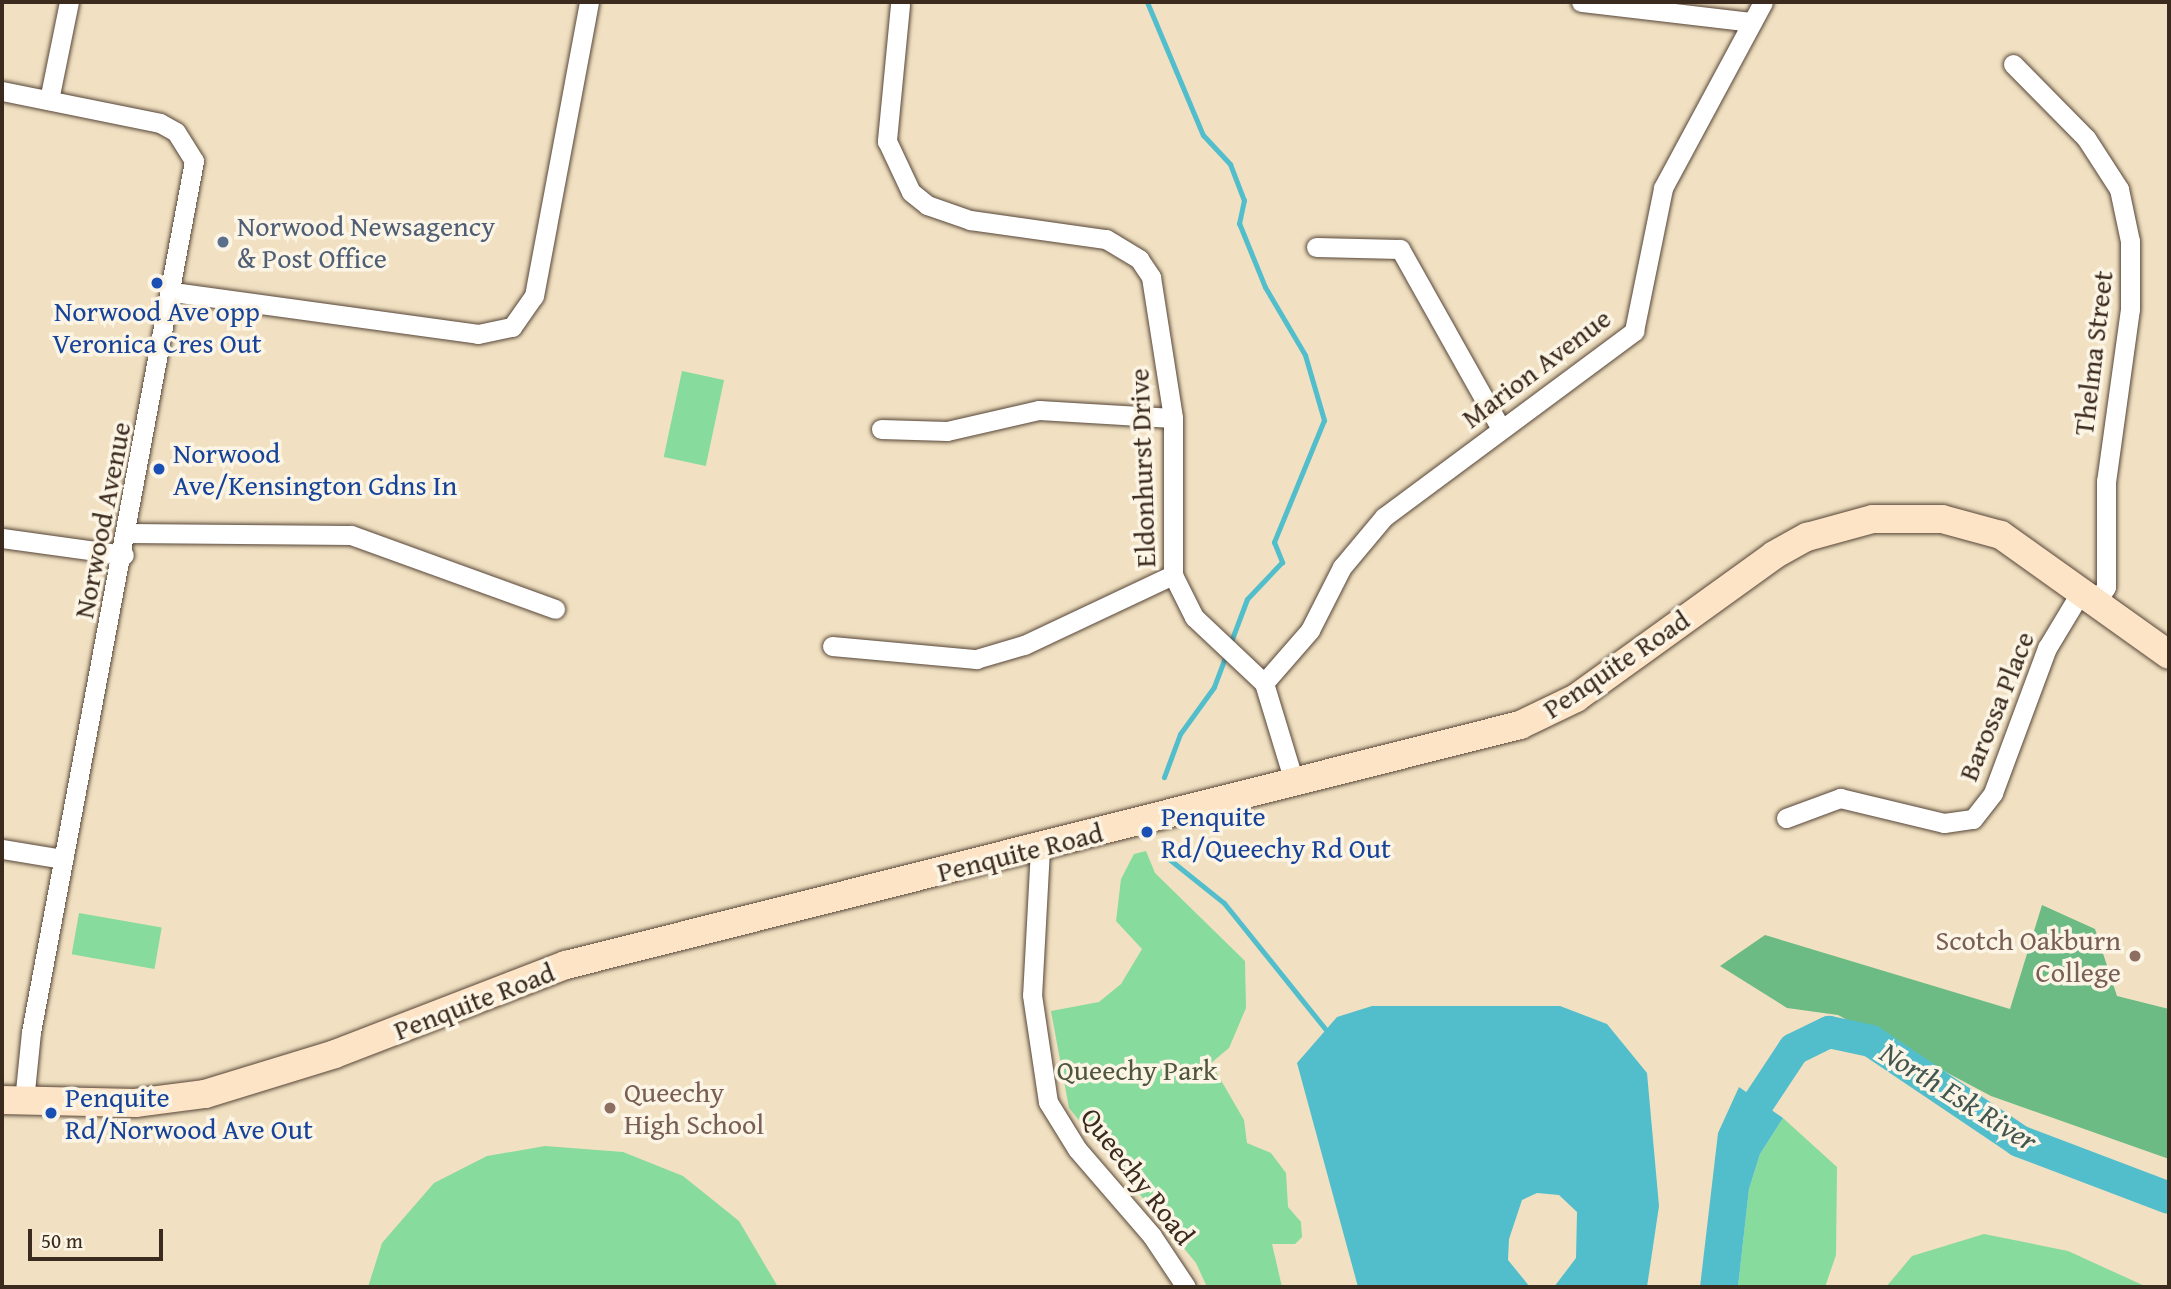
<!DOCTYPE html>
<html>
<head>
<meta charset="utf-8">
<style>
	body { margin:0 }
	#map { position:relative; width:2171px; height:1289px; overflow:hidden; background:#f1e1c2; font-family:"Gentium Book Plus",serif }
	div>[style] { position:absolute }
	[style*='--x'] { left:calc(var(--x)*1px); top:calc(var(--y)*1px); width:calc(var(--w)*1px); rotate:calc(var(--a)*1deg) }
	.green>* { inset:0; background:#87db9c; transform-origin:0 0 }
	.forest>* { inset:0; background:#6dbb84 }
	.water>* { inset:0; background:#52becc }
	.stream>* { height:5px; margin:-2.5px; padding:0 2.5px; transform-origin:2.5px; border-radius:2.5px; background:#52becc }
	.river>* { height:32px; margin:-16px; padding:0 16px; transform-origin:16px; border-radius:16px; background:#52becc }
	.roads { filter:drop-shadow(0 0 2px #564537) drop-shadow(0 0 2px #564537) }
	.street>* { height:19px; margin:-9.5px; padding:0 9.5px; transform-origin:9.5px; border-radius:9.5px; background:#fff }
	.secondary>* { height:28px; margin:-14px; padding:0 14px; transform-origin:14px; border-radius:14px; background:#fee4c6 }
	.dots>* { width:19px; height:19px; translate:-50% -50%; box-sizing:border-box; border:4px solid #fcf5e5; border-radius:50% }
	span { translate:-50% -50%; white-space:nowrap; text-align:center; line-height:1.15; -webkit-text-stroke:7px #fcf5e5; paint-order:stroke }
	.service-label { font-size:28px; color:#4e5e75 }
	.left { translate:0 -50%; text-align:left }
	.transit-label { font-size:28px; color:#164399 }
	.street-label { font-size:28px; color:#3b2a1e }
	.education-label { font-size:28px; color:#785e54 }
	.right { translate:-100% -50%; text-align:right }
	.park-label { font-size:28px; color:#4e563e }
	.water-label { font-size:30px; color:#425652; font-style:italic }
	.frame { position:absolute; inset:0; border:4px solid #3b2a1e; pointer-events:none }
	.scale { position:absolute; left:28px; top:1229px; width:135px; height:32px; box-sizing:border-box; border:4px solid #3b2a1e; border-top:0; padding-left:9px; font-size:21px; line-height:24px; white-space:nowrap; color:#3b2a1e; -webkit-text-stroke:5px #fcf5e5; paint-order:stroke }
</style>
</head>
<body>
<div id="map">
	<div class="green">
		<div style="left:682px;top:371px;width:43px;height:88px;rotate:12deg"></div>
		<div style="clip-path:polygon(1146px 851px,1155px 873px,1245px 961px,1246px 1008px,1229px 1048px,1211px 1063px,1244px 1120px,1247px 1143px,1271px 1153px,1286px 1173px,1288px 1207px,1301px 1222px,1302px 1237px,1295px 1244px,1272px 1244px,1282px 1287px,1207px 1287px,1196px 1263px,1069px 1108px,1051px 1011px,1099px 1002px,1121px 984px,1142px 949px,1116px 921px,1121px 879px,1134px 854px)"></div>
		<div style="left:79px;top:913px;width:84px;height:42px;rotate:10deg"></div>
		<div style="clip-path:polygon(1783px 1118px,1837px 1167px,1836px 1255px,1825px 1287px,1738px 1287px,1749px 1189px,1760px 1154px)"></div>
		<div style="clip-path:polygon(545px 1146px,623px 1152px,683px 1176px,739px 1221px,778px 1287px,368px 1287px,382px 1243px,434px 1183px,487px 1156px)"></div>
		<div style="clip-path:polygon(1984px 1234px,2068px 1251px,2147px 1287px,1886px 1287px,1912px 1256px)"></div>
	</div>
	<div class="forest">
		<div style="clip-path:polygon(2042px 905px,2095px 929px,2117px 996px,2169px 1009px,2169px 1159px,1991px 1096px,1838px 1015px,1787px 1008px,1720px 966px,1765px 935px,2010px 1009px)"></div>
	</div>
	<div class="water">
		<div style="clip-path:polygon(1372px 1006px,1560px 1006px,1607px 1024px,1647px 1073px,1659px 1206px,1647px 1287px,1554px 1287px,1576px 1258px,1577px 1212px,1559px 1195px,1537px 1193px,1522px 1200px,1509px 1239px,1508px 1260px,1530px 1287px,1358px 1287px,1297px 1063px,1337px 1017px)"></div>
		<div style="clip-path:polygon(1739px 1087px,1783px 1118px,1760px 1154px,1749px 1189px,1738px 1287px,1700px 1287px,1718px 1133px)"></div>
	</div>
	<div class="stream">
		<div style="--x:1147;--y:2;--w:144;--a:67.2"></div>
		<div style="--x:1203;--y:135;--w:40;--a:47"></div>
		<div style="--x:1230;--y:164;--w:39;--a:69"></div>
		<div style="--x:1244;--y:200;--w:24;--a:102"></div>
		<div style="--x:1239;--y:223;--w:69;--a:67.9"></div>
		<div style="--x:1265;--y:287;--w:79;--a:59.5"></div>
		<div style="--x:1305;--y:355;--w:68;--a:73.7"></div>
		<div style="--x:1324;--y:420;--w:132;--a:112.3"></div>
		<div style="--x:1274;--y:542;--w:22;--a:68"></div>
		<div style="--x:1282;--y:562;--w:51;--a:133.4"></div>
		<div style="--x:1247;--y:599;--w:94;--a:110.6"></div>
		<div style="--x:1214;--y:687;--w:58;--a:125.9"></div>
		<div style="--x:1180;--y:734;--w:46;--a:110.4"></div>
		<div style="--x:1164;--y:855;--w:77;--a:38.7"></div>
		<div style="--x:1224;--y:903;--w:163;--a:51.2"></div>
	</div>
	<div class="river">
		<div style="--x:1737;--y:1135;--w:103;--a:-56.5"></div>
		<div style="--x:1794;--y:1049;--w:39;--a:-26"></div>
		<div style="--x:1829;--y:1032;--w:43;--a:12.1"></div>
		<div style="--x:1871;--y:1041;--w:179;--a:34"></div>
		<div style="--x:2019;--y:1141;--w:160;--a:20.8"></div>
	</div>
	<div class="roads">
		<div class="street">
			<div style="--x:1581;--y:2;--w:172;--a:6.7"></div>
			<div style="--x:900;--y:5;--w:137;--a:95.5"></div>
			<div style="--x:887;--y:141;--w:56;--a:64.8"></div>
			<div style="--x:911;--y:192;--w:21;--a:39"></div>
			<div style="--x:927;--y:205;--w:46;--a:19.2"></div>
			<div style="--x:970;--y:220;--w:137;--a:8"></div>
			<div style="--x:1106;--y:239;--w:39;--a:31"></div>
			<div style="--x:1139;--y:259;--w:22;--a:56"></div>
			<div style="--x:1151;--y:277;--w:143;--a:81.1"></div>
			<div style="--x:1173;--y:418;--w:157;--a:90"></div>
			<div style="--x:1173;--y:575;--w:47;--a:63.4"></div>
			<div style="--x:1194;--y:617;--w:96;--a:43.3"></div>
			<div style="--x:1264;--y:683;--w:103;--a:73.1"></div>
			<div style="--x:2013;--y:64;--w:104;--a:45.4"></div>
			<div style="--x:2086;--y:138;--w:61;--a:57.1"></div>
			<div style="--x:2119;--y:189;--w:53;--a:78.1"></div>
			<div style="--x:2130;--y:241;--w:68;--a:90"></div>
			<div style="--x:2130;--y:309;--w:174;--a:97.9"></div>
			<div style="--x:2106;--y:481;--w:106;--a:90"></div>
			<div style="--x:2106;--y:587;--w:17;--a:123"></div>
			<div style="--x:2;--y:91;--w:161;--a:11.4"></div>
			<div style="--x:160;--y:123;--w:18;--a:29"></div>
			<div style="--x:176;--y:132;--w:34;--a:58"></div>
			<div style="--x:194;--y:161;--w:886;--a:100.6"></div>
			<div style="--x:31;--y:1032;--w:69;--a:95.8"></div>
			<div style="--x:49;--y:100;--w:100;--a:-78.5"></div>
			<div style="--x:1316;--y:247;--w:84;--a:1.4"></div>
			<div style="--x:1400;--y:249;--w:206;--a:60.7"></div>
			<div style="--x:173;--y:292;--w:308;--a:7.8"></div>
			<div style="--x:478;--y:334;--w:35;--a:-12"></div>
			<div style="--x:512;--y:327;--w:38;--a:-55"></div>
			<div style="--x:534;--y:296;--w:299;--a:-79.4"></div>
			<div style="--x:881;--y:429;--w:66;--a:1.7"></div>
			<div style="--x:947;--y:431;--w:94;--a:-12.9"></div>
			<div style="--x:1039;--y:410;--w:134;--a:3.4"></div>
			<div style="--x:128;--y:533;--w:223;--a:0.5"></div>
			<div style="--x:351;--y:535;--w:217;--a:19.9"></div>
			<div style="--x:2;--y:538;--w:123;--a:7.9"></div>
			<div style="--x:832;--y:646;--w:145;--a:5.2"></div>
			<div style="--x:976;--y:659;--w:50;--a:-16.3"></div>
			<div style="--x:1024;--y:645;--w:165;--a:-25.2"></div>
			<div style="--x:1264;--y:683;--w:70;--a:-49"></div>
			<div style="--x:1310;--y:630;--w:71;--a:-63.1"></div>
			<div style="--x:1342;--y:567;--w:65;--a:-50"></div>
			<div style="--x:1384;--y:517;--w:312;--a:-36.6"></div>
			<div style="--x:1634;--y:331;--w:146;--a:-78.5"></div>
			<div style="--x:1663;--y:188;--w:211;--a:-61.7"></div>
			<div style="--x:1786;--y:818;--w:58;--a:-20.3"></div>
			<div style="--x:1840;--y:798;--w:107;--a:13.5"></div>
			<div style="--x:1944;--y:823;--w:29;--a:-8"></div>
			<div style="--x:1973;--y:819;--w:33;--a:-52"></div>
			<div style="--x:1993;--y:793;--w:155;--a:-69.6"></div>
			<div style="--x:2047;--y:648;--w:68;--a:-58.9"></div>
			<div style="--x:2;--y:849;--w:62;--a:9.3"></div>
			<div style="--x:1040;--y:849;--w:146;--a:93.1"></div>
			<div style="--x:1032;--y:995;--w:108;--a:81.5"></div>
			<div style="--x:1048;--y:1102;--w:55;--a:58.3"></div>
			<div style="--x:1077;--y:1149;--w:115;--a:49.2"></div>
			<div style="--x:1152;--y:1236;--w:61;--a:56.3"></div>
		</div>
		<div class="secondary">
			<div style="--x:2;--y:1100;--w:133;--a:1.3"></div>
			<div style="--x:135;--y:1103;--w:71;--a:-7.3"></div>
			<div style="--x:205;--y:1094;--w:136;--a:-17.1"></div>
			<div style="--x:335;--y:1054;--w:248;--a:-21.1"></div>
			<div style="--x:566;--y:965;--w:984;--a:-14.12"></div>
			<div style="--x:1520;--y:725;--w:62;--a:-25.7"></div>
			<div style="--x:1576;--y:698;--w:244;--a:-35.8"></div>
			<div style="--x:1774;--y:555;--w:38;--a:-29"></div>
			<div style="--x:1807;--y:537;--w:68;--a:-15.3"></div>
			<div style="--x:1873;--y:519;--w:69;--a:0"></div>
			<div style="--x:1942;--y:519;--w:61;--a:15.2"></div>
			<div style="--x:2001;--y:535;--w:206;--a:35.5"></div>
		</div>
	</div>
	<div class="dots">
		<div style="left:223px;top:242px;background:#5c6f8a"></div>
		<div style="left:157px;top:283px;background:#1a4fb4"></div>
		<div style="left:159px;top:469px;background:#1a4fb4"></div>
		<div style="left:1147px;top:832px;background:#1a4fb4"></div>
		<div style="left:2135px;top:956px;background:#8d6e63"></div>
		<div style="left:610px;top:1108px;background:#8d6e63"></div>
		<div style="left:51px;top:1113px;background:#1a4fb4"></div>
	</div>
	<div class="service-label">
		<span class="left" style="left:237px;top:242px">Norwood Newsagency<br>&amp; Post Office</span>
	</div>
	<div class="transit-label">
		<span style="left:157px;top:327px">Norwood Ave opp<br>Veronica Cres Out</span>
		<span class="left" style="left:173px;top:469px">Norwood<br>Ave/Kensington Gdns In</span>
		<span class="left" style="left:1161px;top:832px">Penquite<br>Rd/Queechy Rd Out</span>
		<span class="left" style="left:65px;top:1113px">Penquite<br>Rd/Norwood Ave Out</span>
	</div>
	<div class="street-label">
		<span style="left:2093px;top:353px;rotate:-83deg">Thelma Street</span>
		<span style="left:1536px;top:368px;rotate:-37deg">Marion Avenue</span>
		<span style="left:1142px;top:468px;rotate:-92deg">Eldonhurst Drive</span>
		<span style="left:102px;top:520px;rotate:-79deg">Norwood Avenue</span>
		<span style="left:1616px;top:664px;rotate:-34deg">Penquite Road</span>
		<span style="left:1996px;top:706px;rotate:-68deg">Barossa Place</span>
		<span style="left:1020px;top:852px;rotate:-14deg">Penquite Road</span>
		<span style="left:474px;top:1001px;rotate:-21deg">Penquite Road</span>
		<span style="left:1138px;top:1176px;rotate:52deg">Queechy Road</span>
	</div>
	<div class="education-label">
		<span class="right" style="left:2121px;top:956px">Scotch Oakburn<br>College</span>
		<span class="left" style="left:624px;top:1108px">Queechy<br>High School</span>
	</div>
	<div class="park-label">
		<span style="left:1137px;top:1070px">Queechy Park</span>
	</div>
	<div class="water-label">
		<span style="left:1959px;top:1096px;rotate:32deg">North Esk River</span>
	</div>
	<div class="frame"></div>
	<div class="scale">50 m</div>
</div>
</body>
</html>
